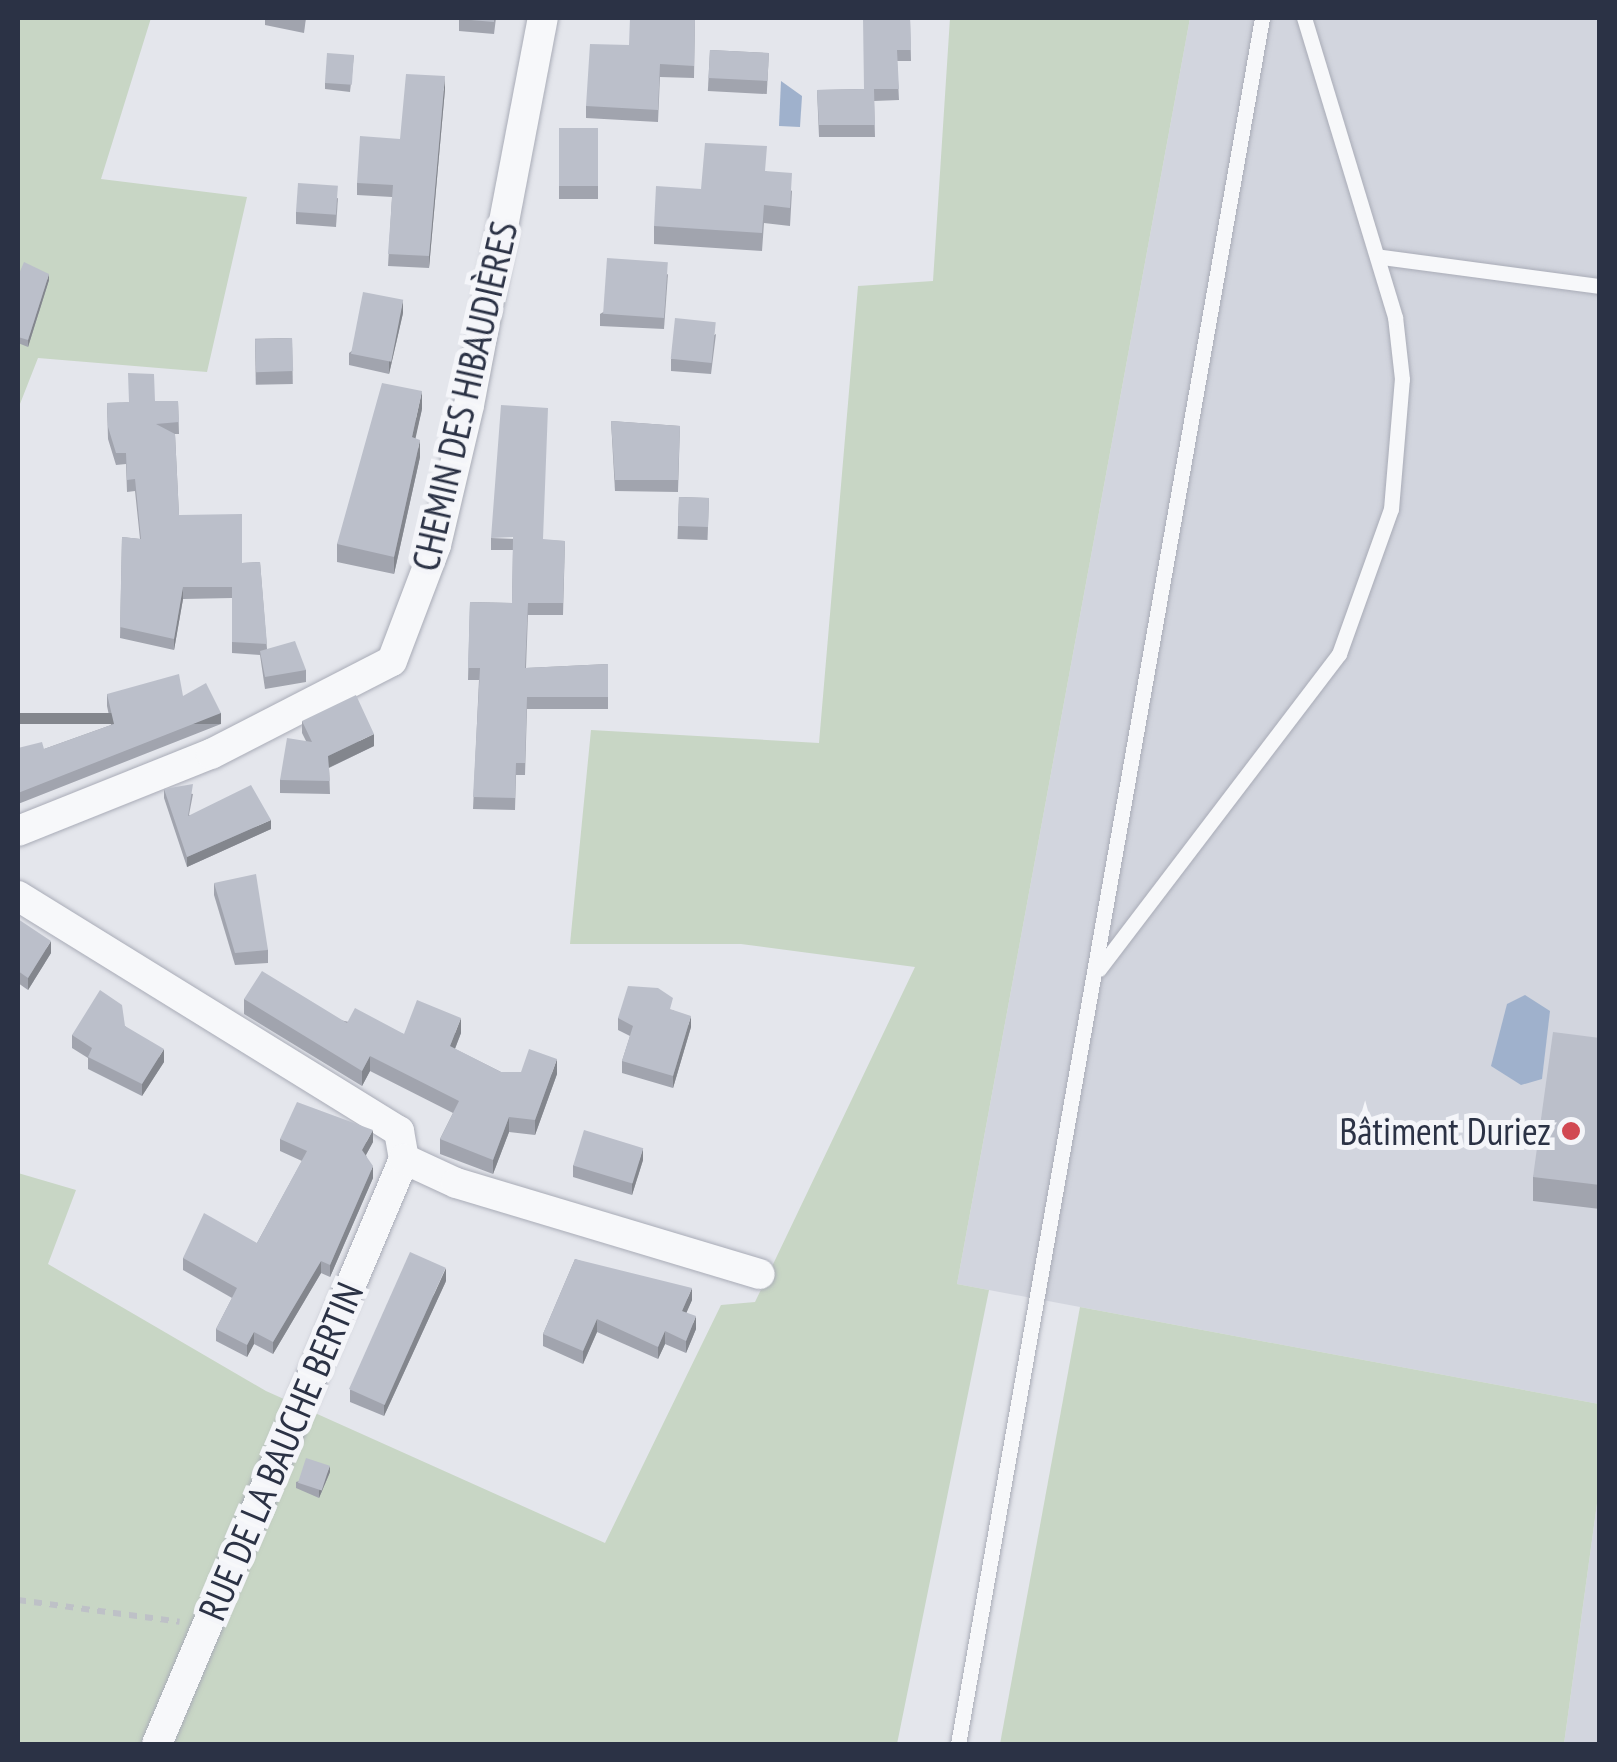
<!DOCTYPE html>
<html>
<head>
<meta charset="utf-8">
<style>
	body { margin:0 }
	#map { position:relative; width:1617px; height:1762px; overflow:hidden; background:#e4e6ec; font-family:"PT Sans Narrow",sans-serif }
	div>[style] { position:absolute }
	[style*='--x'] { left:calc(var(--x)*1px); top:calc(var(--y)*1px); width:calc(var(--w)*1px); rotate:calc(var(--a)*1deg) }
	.built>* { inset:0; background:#d2d5de }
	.green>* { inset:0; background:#c8d6c5 }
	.water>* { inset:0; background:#9fb1cc }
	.path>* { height:6px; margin-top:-3px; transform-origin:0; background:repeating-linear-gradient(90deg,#bec1c7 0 8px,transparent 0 16px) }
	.roads { filter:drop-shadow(0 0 2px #a9acb7) drop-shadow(0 0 2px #a9acb7) }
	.lane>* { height:15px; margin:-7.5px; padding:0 7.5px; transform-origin:7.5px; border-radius:7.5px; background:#f7f8fa }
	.street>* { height:30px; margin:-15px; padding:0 15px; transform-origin:15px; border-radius:15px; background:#f7f8fa }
	.wall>* { inset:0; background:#a1a4ae; transform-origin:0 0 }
	.shaded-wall>* { inset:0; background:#83868d; transform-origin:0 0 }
	.building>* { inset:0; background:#bbbfca; transform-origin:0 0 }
	.dots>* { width:28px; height:28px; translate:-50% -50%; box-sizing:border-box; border:5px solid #f4f5f9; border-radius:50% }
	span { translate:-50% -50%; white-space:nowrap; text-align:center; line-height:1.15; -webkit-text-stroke:10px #f4f5f9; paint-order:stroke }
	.street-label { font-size:38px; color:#2b3245 }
	.poi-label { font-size:38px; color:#2b3245 }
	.right { translate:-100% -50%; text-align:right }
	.frame { position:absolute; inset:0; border:20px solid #2b3245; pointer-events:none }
</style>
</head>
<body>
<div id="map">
	<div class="built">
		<div style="clip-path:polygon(1190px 18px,1599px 18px,1599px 1404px,957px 1284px)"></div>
		<div style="clip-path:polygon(1599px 1489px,1599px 1744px,1564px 1744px)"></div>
	</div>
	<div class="green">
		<div style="clip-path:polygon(18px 18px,151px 18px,101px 179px,247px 197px,207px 372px,38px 358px,18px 409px)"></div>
		<div style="clip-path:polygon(950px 18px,1190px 18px,957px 1284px,989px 1290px,897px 1744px,18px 1744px,18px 1173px,76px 1190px,48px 1264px,266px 1391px,605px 1543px,721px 1305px,755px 1302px,915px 967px,741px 944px,570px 944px,591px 730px,819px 743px,858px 286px,933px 281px)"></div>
		<div style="clip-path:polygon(1080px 1307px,1599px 1404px,1599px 1489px,1564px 1744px,1000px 1744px)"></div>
	</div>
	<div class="water">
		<div style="clip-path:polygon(781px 81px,802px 96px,800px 127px,779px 126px)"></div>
		<div style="clip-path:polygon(1525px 995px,1550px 1011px,1542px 1079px,1521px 1085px,1491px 1066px,1507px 1004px)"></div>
	</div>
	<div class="path">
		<div style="--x:18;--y:1600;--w:163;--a:7.7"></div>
	</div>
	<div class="roads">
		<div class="lane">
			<div style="--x:1382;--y:257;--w:220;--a:7.6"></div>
			<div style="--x:1099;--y:969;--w:396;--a:-52.7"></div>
			<div style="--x:1339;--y:654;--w:154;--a:-70.3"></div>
			<div style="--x:1391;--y:509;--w:130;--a:-85.2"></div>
			<div style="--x:1402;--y:379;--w:62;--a:-96.4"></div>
			<div style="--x:1395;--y:317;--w:313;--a:-106.9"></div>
			<div style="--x:958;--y:1744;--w:1753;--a:-80.01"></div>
		</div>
		<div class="street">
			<div style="--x:18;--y:831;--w:208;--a:-21.8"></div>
			<div style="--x:211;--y:754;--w:203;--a:-27.2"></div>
			<div style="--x:392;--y:661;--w:124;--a:-69.2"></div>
			<div style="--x:436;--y:545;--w:144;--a:-76.7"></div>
			<div style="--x:469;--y:405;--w:394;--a:-79.2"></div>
			<div style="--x:18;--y:896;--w:448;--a:31.7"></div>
			<div style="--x:399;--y:1131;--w:28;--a:80"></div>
			<div style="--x:404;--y:1159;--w:635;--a:112.89"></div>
			<div style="--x:404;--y:1159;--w:57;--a:24.8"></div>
			<div style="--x:456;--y:1183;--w:317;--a:16.7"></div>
		</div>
	</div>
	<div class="wall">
		<div style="clip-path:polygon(265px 18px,306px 18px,304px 33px,265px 25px)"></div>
		<div style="clip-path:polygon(459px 18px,496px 18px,494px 34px,459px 31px)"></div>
		<div style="clip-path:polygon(695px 18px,694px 78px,660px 77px,658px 122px,586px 118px,586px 106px,629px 45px)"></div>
		<div style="clip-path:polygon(910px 18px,911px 61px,897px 61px,899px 100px,874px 101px,875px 137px,819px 137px,817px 90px,864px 89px)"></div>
		<div style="left:710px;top:50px;width:59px;height:41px;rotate:3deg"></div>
		<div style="clip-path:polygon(354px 55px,350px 92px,325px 89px,325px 83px)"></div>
		<div style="clip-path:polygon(445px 89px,429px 268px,388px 266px,392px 197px,357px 195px,357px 183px,400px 139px)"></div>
		<div style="left:559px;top:128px;width:39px;height:71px"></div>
		<div style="clip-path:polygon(766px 171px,792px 191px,790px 226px,764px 223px,762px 251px,654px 244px,654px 226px,701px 189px)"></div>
		<div style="clip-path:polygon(338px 198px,336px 227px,296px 224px,296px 212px)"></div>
		<div style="clip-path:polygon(668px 274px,664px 329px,600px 326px,600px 314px)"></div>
		<div style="clip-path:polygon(18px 276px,49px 280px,28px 347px,18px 343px)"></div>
		<div style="clip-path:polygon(403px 313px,389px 374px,349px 365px,349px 353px)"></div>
		<div style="clip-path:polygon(716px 334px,711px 374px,671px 371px,671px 359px)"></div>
		<div style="left:292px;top:338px;width:46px;height:37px;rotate:89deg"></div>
		<div style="clip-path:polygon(178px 401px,179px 434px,175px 434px,179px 515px,242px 563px,260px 562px,267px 649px,306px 670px,306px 682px,265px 689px,260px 655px,232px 653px,232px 598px,183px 599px,174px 650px,120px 638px,122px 537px,140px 539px,135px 491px,127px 492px,126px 464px,116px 465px,108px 439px,107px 403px)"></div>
		<div style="clip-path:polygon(422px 409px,415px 438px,420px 457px,394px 574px,337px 562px,337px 544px)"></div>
		<div style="clip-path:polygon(611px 421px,680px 426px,678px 492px,615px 491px)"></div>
		<div style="left:679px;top:497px;width:30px;height:42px;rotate:2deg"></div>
		<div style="clip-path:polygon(491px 538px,565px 541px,563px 615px,528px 615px,526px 668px,608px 664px,608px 709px,527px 709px,525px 775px,516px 775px,515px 810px,473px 809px,479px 680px,468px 680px,470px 602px,512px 603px,513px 550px,491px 550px)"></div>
		<div style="clip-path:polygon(107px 694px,183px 696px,221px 724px,18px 804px,18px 748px,44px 749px,111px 725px,107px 706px)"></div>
		<div style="clip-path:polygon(302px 721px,374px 746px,329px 768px,330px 794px,280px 793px,280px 780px,306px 741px,302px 733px)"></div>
		<div style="clip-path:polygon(164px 789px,193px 794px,189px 815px,271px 829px,187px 867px,164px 798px)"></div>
		<div style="clip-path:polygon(214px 883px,268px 950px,268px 963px,235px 965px,214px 895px)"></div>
		<div style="clip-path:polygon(18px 919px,51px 953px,28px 990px,18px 983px)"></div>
		<div style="clip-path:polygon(244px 999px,404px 1034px,461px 1033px,455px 1049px,501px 1072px,557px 1074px,535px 1135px,509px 1132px,493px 1174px,440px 1154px,440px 1139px,453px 1113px,370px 1071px,362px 1086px,244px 1014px)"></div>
		<div style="clip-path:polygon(673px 1010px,691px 1027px,673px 1088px,622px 1073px,622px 1061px,630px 1036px,618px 1030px,618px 1018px)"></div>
		<div style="clip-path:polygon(125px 1026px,164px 1062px,142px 1096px,88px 1069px,88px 1058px,72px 1048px,72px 1035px)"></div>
		<div style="clip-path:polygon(1600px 1038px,1600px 1209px,1533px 1201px,1533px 1177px)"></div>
		<div style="clip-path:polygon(280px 1139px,373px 1142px,366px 1155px,373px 1178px,330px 1277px,321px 1273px,273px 1354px,254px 1344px,247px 1357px,216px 1341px,216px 1329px,232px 1298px,183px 1270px,183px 1258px,257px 1243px,302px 1161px,280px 1151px)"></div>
		<div style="clip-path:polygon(643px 1160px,632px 1195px,573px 1177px,573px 1165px)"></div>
		<div style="clip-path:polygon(575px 1259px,692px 1300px,686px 1313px,696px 1329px,686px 1353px,665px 1344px,658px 1359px,597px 1332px,583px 1364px,543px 1346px,543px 1334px)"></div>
		<div style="clip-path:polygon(446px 1281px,384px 1416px,350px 1402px,350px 1390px)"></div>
		<div style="clip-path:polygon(330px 1472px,319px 1498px,296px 1488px,296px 1482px)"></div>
	</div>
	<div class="shaded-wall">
		<div style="clip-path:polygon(445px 76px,445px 89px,429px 268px,429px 256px)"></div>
		<div style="clip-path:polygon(49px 274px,49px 280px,28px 347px,28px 340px)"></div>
		<div style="clip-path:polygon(403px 300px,403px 313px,389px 374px,389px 361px)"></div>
		<div style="clip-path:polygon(422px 391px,422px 409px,412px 454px,412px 437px)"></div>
		<div style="clip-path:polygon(420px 440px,420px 457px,394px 574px,394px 557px)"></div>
		<div style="clip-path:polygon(183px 587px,183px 599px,174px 650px,174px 639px)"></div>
		<div style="left:221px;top:713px;width:11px;height:218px;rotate:90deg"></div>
		<div style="clip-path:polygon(374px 734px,374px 746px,328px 768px,328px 756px)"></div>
		<div style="clip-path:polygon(271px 820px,271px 829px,187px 867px,187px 857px)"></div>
		<div style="clip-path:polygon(51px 941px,51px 953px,28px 990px,28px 978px)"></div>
		<div style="clip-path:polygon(691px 1016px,691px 1027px,673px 1088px,673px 1076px)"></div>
		<div style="clip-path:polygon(461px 1018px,461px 1033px,450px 1061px,450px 1046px)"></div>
		<div style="clip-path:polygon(164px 1049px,164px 1062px,142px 1096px,142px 1084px)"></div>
		<div style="clip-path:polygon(370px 1056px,370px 1071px,362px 1086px,362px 1071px)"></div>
		<div style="clip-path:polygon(557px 1059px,557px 1074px,535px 1135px,535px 1120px)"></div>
		<div style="clip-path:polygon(509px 1117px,509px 1132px,493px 1174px,493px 1160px)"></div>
		<div style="clip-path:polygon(373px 1130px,373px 1142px,362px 1162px,362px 1150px)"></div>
		<div style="clip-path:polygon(643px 1148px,643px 1160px,632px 1195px,632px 1183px)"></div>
		<div style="clip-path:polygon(373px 1166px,373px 1178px,330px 1277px,330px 1265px)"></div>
		<div style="clip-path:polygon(321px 1261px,321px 1273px,273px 1354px,273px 1342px)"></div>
		<div style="clip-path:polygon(446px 1268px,446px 1281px,384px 1416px,384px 1404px)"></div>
		<div style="clip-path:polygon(692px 1288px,692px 1300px,682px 1323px,682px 1311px)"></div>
		<div style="clip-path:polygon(696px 1316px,696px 1329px,686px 1353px,686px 1341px)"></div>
		<div style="clip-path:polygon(597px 1319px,597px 1332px,583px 1364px,583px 1351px)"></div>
		<div style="clip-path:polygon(665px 1331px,665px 1344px,658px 1359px,658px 1347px)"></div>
		<div style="clip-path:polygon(254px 1332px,254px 1344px,247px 1357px,247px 1345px)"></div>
		<div style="clip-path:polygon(330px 1466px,330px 1472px,319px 1498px,319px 1491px)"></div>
	</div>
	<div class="building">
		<div style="clip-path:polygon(459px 18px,494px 18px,494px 22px,459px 19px)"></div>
		<div style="clip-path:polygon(630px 18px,695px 18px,694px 66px,660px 64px,658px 110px,586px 106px,590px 44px,629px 45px)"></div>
		<div style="clip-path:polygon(863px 18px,910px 18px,911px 50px,897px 50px,899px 89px,864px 89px,874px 89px,875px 125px,819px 125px,817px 90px,864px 89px)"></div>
		<div style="left:710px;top:50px;width:59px;height:28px;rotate:3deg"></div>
		<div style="left:327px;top:53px;width:27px;height:30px;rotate:4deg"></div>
		<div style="clip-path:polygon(406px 74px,445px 76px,429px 256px,388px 254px,393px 185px,357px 183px,360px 136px,400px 139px)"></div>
		<div style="left:559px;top:128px;width:39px;height:58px"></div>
		<div style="clip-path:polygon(705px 143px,767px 146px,765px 171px,792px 173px,790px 208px,764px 205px,762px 233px,654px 226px,656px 186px,701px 189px)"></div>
		<div style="left:298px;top:183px;width:40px;height:29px;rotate:4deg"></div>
		<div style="left:607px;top:258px;width:61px;height:56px;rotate:4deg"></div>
		<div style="clip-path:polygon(24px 262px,49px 274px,28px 340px,18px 337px,18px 276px)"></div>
		<div style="left:363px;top:292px;width:41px;height:63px;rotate:11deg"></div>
		<div style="left:675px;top:318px;width:41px;height:41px;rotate:6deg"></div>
		<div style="left:292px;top:338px;width:33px;height:37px;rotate:88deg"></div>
		<div style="clip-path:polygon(128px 373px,154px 374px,155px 401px,178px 401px,179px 422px,156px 424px,175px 434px,179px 515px,242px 514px,242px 563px,260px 562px,267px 644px,232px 642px,232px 587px,183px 587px,174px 639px,120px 627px,122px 537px,141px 539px,135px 479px,127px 480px,126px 453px,116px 453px,108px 427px,107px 403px,129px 402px)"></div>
		<div style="clip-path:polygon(382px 383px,422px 391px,412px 437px,420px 440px,394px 557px,337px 544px)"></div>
		<div style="clip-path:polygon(501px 405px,548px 408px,543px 539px,565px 541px,563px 603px,528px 603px,525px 668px,608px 664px,608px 697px,527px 697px,525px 763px,516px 763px,515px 798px,473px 797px,480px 668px,468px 668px,470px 602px,512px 603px,513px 537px,491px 538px)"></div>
		<div style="clip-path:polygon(611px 421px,680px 426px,678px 480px,615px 480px)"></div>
		<div style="left:679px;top:497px;width:30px;height:29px;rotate:2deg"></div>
		<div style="clip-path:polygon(295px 641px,306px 670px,265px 677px,260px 651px)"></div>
		<div style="clip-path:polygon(179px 674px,183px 696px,206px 683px,221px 713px,18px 793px,18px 748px,42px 742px,44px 749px,114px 724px,107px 694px)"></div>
		<div style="clip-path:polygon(356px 695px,374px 734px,328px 756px,330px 781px,280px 780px,287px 738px,312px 742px,302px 721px)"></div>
		<div style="clip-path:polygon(193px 784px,188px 816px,251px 785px,271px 820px,187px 857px,164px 789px)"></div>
		<div style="clip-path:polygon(256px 874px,268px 950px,235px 953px,214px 883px)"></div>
		<div style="clip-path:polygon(18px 919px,51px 941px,28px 978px,18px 971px)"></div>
		<div style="clip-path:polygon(262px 971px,347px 1023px,355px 1008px,404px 1034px,417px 1000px,461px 1018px,450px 1046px,501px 1072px,521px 1072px,529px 1049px,557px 1059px,535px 1120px,509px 1117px,493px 1160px,440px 1139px,459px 1101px,370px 1056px,362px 1071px,244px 999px)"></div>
		<div style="clip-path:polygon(628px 986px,658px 988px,673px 998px,670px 1009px,691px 1016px,673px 1076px,622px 1061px,633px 1026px,618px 1018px)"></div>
		<div style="clip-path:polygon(100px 990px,122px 1005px,125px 1026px,164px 1049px,142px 1084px,88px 1057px,92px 1048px,72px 1035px)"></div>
		<div style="clip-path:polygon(1553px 1032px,1600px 1038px,1600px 1185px,1533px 1177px)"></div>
		<div style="clip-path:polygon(297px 1102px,373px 1130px,362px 1150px,373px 1166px,330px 1265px,321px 1261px,273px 1342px,254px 1332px,247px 1345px,216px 1329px,237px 1288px,183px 1258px,204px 1213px,257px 1243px,307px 1151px,280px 1139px)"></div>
		<div style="left:584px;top:1130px;width:62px;height:37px;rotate:17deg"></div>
		<div style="left:410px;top:1252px;width:39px;height:150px;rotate:24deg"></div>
		<div style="clip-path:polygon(575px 1259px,692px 1288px,682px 1311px,696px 1316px,686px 1341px,665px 1331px,658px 1347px,597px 1319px,583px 1351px,543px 1334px)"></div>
		<div style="left:306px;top:1458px;width:25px;height:26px;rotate:18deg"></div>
	</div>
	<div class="dots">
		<div style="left:1571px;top:1131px;background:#d14852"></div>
	</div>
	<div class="street-label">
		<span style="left:464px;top:396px;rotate:-77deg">CHEMIN DES HIBAUDIÈRES</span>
		<span style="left:280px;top:1451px;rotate:-67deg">RUE DE LA BAUCHE BERTIN</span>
	</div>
	<div class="poi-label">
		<span class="right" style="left:1551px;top:1131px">Bâtiment Duriez</span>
	</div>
	<div class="frame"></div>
</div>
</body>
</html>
